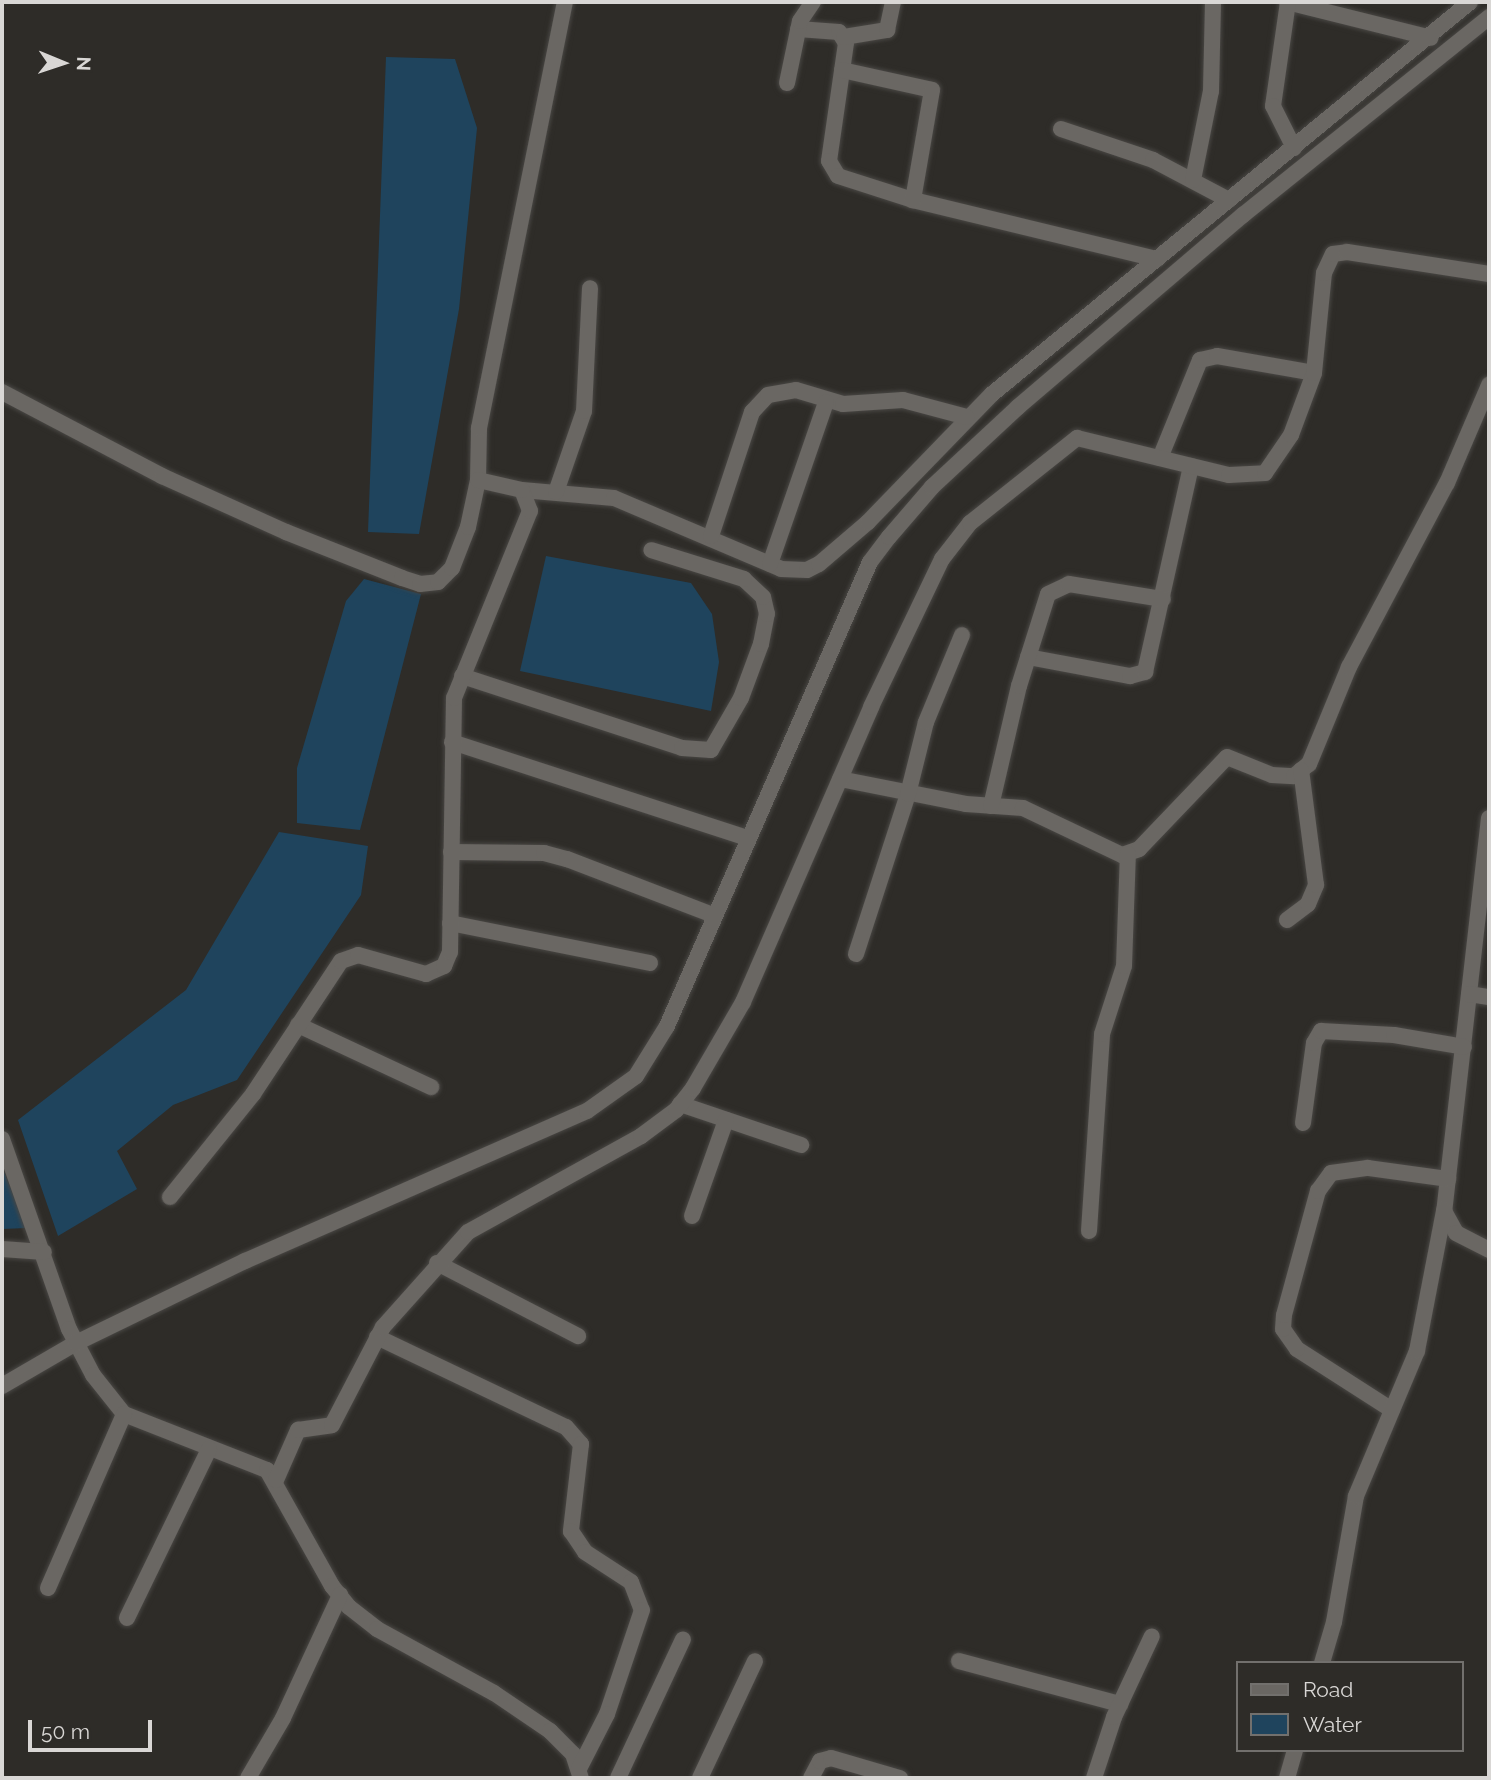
<!DOCTYPE html>
<html>
<head>
<meta charset="utf-8">
<style>
	body { margin:0 }
	#map { position:relative; width:1491px; height:1780px; overflow:hidden; background:#2e2c28; font-family:Raleway,sans-serif }
	div>[style] { position:absolute }
	[style*='--x'] { left:calc(var(--x)*1px); top:calc(var(--y)*1px); width:calc(var(--w)*1px); rotate:calc(var(--a)*1deg) }
	.water>* { inset:0; background:#1f445d }
	.roads { filter:drop-shadow(0 0 2px #494744) drop-shadow(0 0 2px #494744) }
	.street>* { height:16px; margin:-8px; padding:0 8px; transform-origin:8px; border-radius:8px; background:#6a6763 }
	span { translate:-50% -50%; white-space:nowrap; text-align:center; line-height:1.15; -webkit-text-stroke:5px #2e2c28; paint-order:stroke }
	.frame { position:absolute; inset:0; border:4px solid #d9d7d5; pointer-events:none }
	.legend { position:absolute; left:1236px; top:1661px; width:228px; height:91px; box-sizing:border-box; background:#2e2c28; border:2px solid #72706d; margin:0; padding:9px 12px; list-style:none; font-size:21px; color:#d9d7d5 }
	.legend li { display:flex; align-items:center; gap:14px; height:35px }
	.legend b { width:35px; border:2px solid #72706d }
	.north { position:absolute; left:28px; top:28px; width:70px; height:70px; -webkit-text-stroke:5px #2e2c28; paint-order:stroke; rotate:92deg; font-size:19px; font-weight:700; line-height:28px; text-align:center; color:#d9d7d5 }
	.north::after { content:''; display:block; margin:auto; width:24px; height:32px; background:#d9d7d5; clip-path:polygon(50% 0,100% 100%,50% 72%,0 100%) }
	.scale { position:absolute; left:28px; top:1720px; width:124px; height:32px; box-sizing:border-box; border:4px solid #d9d7d5; border-top:0; padding-left:9px; font-size:21px; line-height:24px; white-space:nowrap; color:#d9d7d5; -webkit-text-stroke:5px #2e2c28; paint-order:stroke }
</style>
</head>
<body>
<div id="map">
	<div class="water">
		<div style="clip-path:polygon(386px 57px,455px 59px,477px 128px,459px 309px,419px 534px,368px 532px)"></div>
		<div style="clip-path:polygon(546px 556px,691px 583px,712px 614px,719px 662px,711px 711px,520px 671px)"></div>
		<div style="clip-path:polygon(364px 579px,421px 594px,360px 830px,297px 823px,297px 768px,346px 601px)"></div>
		<div style="clip-path:polygon(279px 832px,368px 846px,361px 895px,237px 1080px,173px 1105px,117px 1151px,137px 1189px,58px 1236px,18px 1120px,186px 990px)"></div>
		<div style="clip-path:polygon(2px 1167px,27px 1228px,2px 1229px)"></div>
	</div>
	<div class="roads">
		<div class="street">
			<div style="--x:1287;--y:2;--w:148;--a:14"></div>
			<div style="--x:1288;--y:2;--w:105;--a:98.2"></div>
			<div style="--x:1273;--y:106;--w:47;--a:63.4"></div>
			<div style="--x:798;--y:29;--w:41;--a:4.2"></div>
			<div style="--x:839;--y:32;--w:13;--a:58"></div>
			<div style="--x:846;--y:43;--w:119;--a:98.2"></div>
			<div style="--x:829;--y:161;--w:17;--a:59"></div>
			<div style="--x:838;--y:176;--w:79;--a:17.7"></div>
			<div style="--x:913;--y:200;--w:251;--a:13.6"></div>
			<div style="--x:844;--y:37;--w:44;--a:-9.2"></div>
			<div style="--x:887;--y:30;--w:29;--a:-78"></div>
			<div style="--x:842;--y:70;--w:92;--a:12.5"></div>
			<div style="--x:932;--y:90;--w:112;--a:99.8"></div>
			<div style="--x:787;--y:83;--w:63;--a:-78.2"></div>
			<div style="--x:800;--y:21;--w:23;--a:-56"></div>
			<div style="--x:1061;--y:129;--w:97;--a:18.6"></div>
			<div style="--x:1153;--y:160;--w:86;--a:27.8"></div>
			<div style="--x:1193;--y:180;--w:91;--a:-78.6"></div>
			<div style="--x:1211;--y:91;--w:89;--a:-88.7"></div>
			<div style="--x:2;--y:392;--w:181;--a:27.7"></div>
			<div style="--x:162;--y:476;--w:136;--a:24.3"></div>
			<div style="--x:286;--y:532;--w:125;--a:21.6"></div>
			<div style="--x:402;--y:578;--w:19;--a:18"></div>
			<div style="--x:420;--y:584;--w:18;--a:-6"></div>
			<div style="--x:438;--y:582;--w:20;--a:-45"></div>
			<div style="--x:452;--y:568;--w:44;--a:-68.7"></div>
			<div style="--x:468;--y:527;--w:48;--a:-78"></div>
			<div style="--x:478;--y:480;--w:52;--a:-88.9"></div>
			<div style="--x:479;--y:428;--w:435;--a:-78.6"></div>
			<div style="--x:1160;--y:458;--w:106;--a:-67.8"></div>
			<div style="--x:1200;--y:360;--w:17;--a:-13"></div>
			<div style="--x:1217;--y:356;--w:98;--a:9.9"></div>
			<div style="--x:522;--y:490;--w:92;--a:5"></div>
			<div style="--x:614;--y:498;--w:181;--a:23"></div>
			<div style="--x:781;--y:569;--w:26;--a:2"></div>
			<div style="--x:807;--y:570;--w:13;--a:-27"></div>
			<div style="--x:819;--y:564;--w:65;--a:-40.6"></div>
			<div style="--x:868;--y:522;--w:178;--a:-45.9"></div>
			<div style="--x:992;--y:394;--w:618;--a:-39.35"></div>
			<div style="--x:556;--y:492;--w:86;--a:-70.9"></div>
			<div style="--x:584;--y:411;--w:123;--a:-87.2"></div>
			<div style="--x:711;--y:536;--w:131;--a:-71.7"></div>
			<div style="--x:752;--y:412;--w:23;--a:-47"></div>
			<div style="--x:768;--y:395;--w:28;--a:-10"></div>
			<div style="--x:796;--y:390;--w:49;--a:16.6"></div>
			<div style="--x:843;--y:404;--w:60;--a:-3.8"></div>
			<div style="--x:903;--y:400;--w:66;--a:14.9"></div>
			<div style="--x:770;--y:564;--w:171;--a:-70.9"></div>
			<div style="--x:1028;--y:657;--w:104;--a:10.6"></div>
			<div style="--x:1130;--y:676;--w:16;--a:-15"></div>
			<div style="--x:1145;--y:672;--w:211;--a:-77.4"></div>
			<div style="--x:462;--y:676;--w:231;--a:18.1"></div>
			<div style="--x:682;--y:748;--w:29;--a:4"></div>
			<div style="--x:711;--y:750;--w:60;--a:-60"></div>
			<div style="--x:741;--y:698;--w:58;--a:-69.7"></div>
			<div style="--x:761;--y:644;--w:31;--a:-79"></div>
			<div style="--x:767;--y:614;--w:17;--a:-103"></div>
			<div style="--x:763;--y:597;--w:26;--a:-137"></div>
			<div style="--x:744;--y:579;--w:97;--a:-162.7"></div>
			<div style="--x:452;--y:742;--w:310;--a:18"></div>
			<div style="--x:840;--y:779;--w:128;--a:11.2"></div>
			<div style="--x:966;--y:804;--w:57;--a:4"></div>
			<div style="--x:1023;--y:808;--w:110;--a:25.4"></div>
			<div style="--x:1122;--y:855;--w:18;--a:-19"></div>
			<div style="--x:1139;--y:849;--w:127;--a:-46.3"></div>
			<div style="--x:1227;--y:757;--w:48;--a:21.8"></div>
			<div style="--x:1272;--y:775;--w:22;--a:3"></div>
			<div style="--x:1294;--y:776;--w:19;--a:-39"></div>
			<div style="--x:1309;--y:764;--w:105;--a:-67.6"></div>
			<div style="--x:1349;--y:667;--w:208;--a:-62"></div>
			<div style="--x:1447;--y:483;--w:107;--a:-66.8"></div>
			<div style="--x:991;--y:806;--w:123;--a:-76.9"></div>
			<div style="--x:1019;--y:686;--w:96;--a:-72.5"></div>
			<div style="--x:1048;--y:594;--w:23;--a:-25"></div>
			<div style="--x:1069;--y:584;--w:95;--a:9.1"></div>
			<div style="--x:1489;--y:818;--w:396;--a:96.5"></div>
			<div style="--x:1444;--y:1211;--w:25;--a:61"></div>
			<div style="--x:1456;--y:1233;--w:37;--a:27"></div>
			<div style="--x:451;--y:852;--w:93;--a:0.6"></div>
			<div style="--x:544;--y:853;--w:24;--a:15"></div>
			<div style="--x:567;--y:859;--w:156;--a:21"></div>
			<div style="--x:1287;--y:920;--w:26;--a:-37"></div>
			<div style="--x:1308;--y:904;--w:21;--a:-67"></div>
			<div style="--x:1316;--y:885;--w:116;--a:-97.4"></div>
			<div style="--x:450;--y:923;--w:204;--a:11.3"></div>
			<div style="--x:856;--y:954;--w:168;--a:-72"></div>
			<div style="--x:908;--y:794;--w:74;--a:-76"></div>
			<div style="--x:926;--y:722;--w:94;--a:-67.5"></div>
			<div style="--x:1469;--y:994;--w:20;--a:9"></div>
			<div style="--x:298;--y:1025;--w:147;--a:25"></div>
			<div style="--x:680;--y:1104;--w:128;--a:18.7"></div>
			<div style="--x:1303;--y:1123;--w:81;--a:-82.2"></div>
			<div style="--x:1314;--y:1043;--w:14;--a:-60"></div>
			<div style="--x:1321;--y:1031;--w:73;--a:3.1"></div>
			<div style="--x:1394;--y:1035;--w:71;--a:9.7"></div>
			<div style="--x:2;--y:1139;--w:201;--a:70.6"></div>
			<div style="--x:69;--y:1329;--w:52;--a:62.4"></div>
			<div style="--x:93;--y:1375;--w:50;--a:51.5"></div>
			<div style="--x:124;--y:1414;--w:154;--a:21.4"></div>
			<div style="--x:267;--y:1470;--w:133;--a:60.7"></div>
			<div style="--x:332;--y:1586;--w:27;--a:51"></div>
			<div style="--x:349;--y:1607;--w:36;--a:38"></div>
			<div style="--x:377;--y:1629;--w:133;--a:28.7"></div>
			<div style="--x:494;--y:1693;--w:68;--a:34.2"></div>
			<div style="--x:550;--y:1731;--w:33;--a:45"></div>
			<div style="--x:573;--y:1754;--w:25;--a:72"></div>
			<div style="--x:170;--y:1197;--w:132;--a:-51.1"></div>
			<div style="--x:253;--y:1094;--w:159;--a:-56.5"></div>
			<div style="--x:341;--y:961;--w:18;--a:-19"></div>
			<div style="--x:358;--y:955;--w:71;--a:15.6"></div>
			<div style="--x:426;--y:974;--w:20;--a:-24"></div>
			<div style="--x:444;--y:966;--w:15;--a:-67"></div>
			<div style="--x:450;--y:952;--w:254;--a:-89.1"></div>
			<div style="--x:454;--y:698;--w:202;--a:-67.9"></div>
			<div style="--x:530;--y:511;--w:22;--a:-111"></div>
			<div style="--x:522;--y:490;--w:45;--a:-167.2"></div>
			<div style="--x:692;--y:1216;--w:102;--a:-70.5"></div>
			<div style="--x:1089;--y:1231;--w:197;--a:-86.2"></div>
			<div style="--x:1102;--y:1034;--w:71;--a:-72.1"></div>
			<div style="--x:1124;--y:966;--w:112;--a:-88"></div>
			<div style="--x:2;--y:1249;--w:42;--a:4.1"></div>
			<div style="--x:437;--y:1263;--w:159;--a:27.4"></div>
			<div style="--x:377;--y:1337;--w:209;--a:25.5"></div>
			<div style="--x:566;--y:1427;--w:23;--a:49"></div>
			<div style="--x:581;--y:1444;--w:88;--a:96.6"></div>
			<div style="--x:571;--y:1531;--w:25;--a:56"></div>
			<div style="--x:585;--y:1552;--w:55;--a:33.1"></div>
			<div style="--x:631;--y:1582;--w:30;--a:69"></div>
			<div style="--x:642;--y:1610;--w:110;--a:108.6"></div>
			<div style="--x:607;--y:1714;--w:62;--a:117"></div>
			<div style="--x:2;--y:1386;--w:86;--a:-30.2"></div>
			<div style="--x:76;--y:1343;--w:188;--a:-25.9"></div>
			<div style="--x:245;--y:1261;--w:373;--a:-23.7"></div>
			<div style="--x:587;--y:1111;--w:60;--a:-35.5"></div>
			<div style="--x:636;--y:1076;--w:59;--a:-58.2"></div>
			<div style="--x:667;--y:1026;--w:506;--a:-66.37"></div>
			<div style="--x:870;--y:562;--w:31;--a:-53"></div>
			<div style="--x:889;--y:537;--w:66;--a:-49.3"></div>
			<div style="--x:932;--y:487;--w:117;--a:-42.9"></div>
			<div style="--x:1018;--y:407;--w:296;--a:-40.5"></div>
			<div style="--x:1243;--y:215;--w:316;--a:-38.8"></div>
			<div style="--x:1392;--y:1410;--w:113;--a:-147.3"></div>
			<div style="--x:1297;--y:1349;--w:24;--a:-125"></div>
			<div style="--x:1283;--y:1329;--w:14;--a:-86"></div>
			<div style="--x:1284;--y:1315;--w:129;--a:-74.7"></div>
			<div style="--x:1318;--y:1191;--w:22;--a:-54"></div>
			<div style="--x:1331;--y:1173;--w:37;--a:-8"></div>
			<div style="--x:1368;--y:1168;--w:81;--a:7.8"></div>
			<div style="--x:276;--y:1480;--w:55;--a:-66.3"></div>
			<div style="--x:298;--y:1430;--w:34;--a:-8"></div>
			<div style="--x:332;--y:1425;--w:110;--a:-62.5"></div>
			<div style="--x:383;--y:1327;--w:127;--a:-48.2"></div>
			<div style="--x:468;--y:1232;--w:198;--a:-29"></div>
			<div style="--x:641;--y:1136;--w:44;--a:-36.6"></div>
			<div style="--x:676;--y:1110;--w:28;--a:-52"></div>
			<div style="--x:693;--y:1088;--w:99;--a:-59.8"></div>
			<div style="--x:743;--y:1002;--w:322;--a:-66.5"></div>
			<div style="--x:871;--y:707;--w:164;--a:-64.4"></div>
			<div style="--x:942;--y:559;--w:46;--a:-52.1"></div>
			<div style="--x:970;--y:523;--w:137;--a:-38.5"></div>
			<div style="--x:1077;--y:438;--w:156;--a:13.7"></div>
			<div style="--x:1229;--y:475;--w:36;--a:-3"></div>
			<div style="--x:1265;--y:473;--w:46;--a:-55.6"></div>
			<div style="--x:1291;--y:435;--w:66;--a:-69.6"></div>
			<div style="--x:1314;--y:373;--w:100;--a:-84.3"></div>
			<div style="--x:1324;--y:273;--w:21;--a:-65"></div>
			<div style="--x:1333;--y:254;--w:14;--a:-8"></div>
			<div style="--x:1347;--y:252;--w:144;--a:8.8"></div>
			<div style="--x:48;--y:1588;--w:190;--a:-66.4"></div>
			<div style="--x:127;--y:1618;--w:188;--a:-64.1"></div>
			<div style="--x:959;--y:1661;--w:167;--a:15"></div>
			<div style="--x:1322;--y:1663;--w:43;--a:-73.7"></div>
			<div style="--x:1334;--y:1622;--w:128;--a:-80.1"></div>
			<div style="--x:1356;--y:1496;--w:157;--a:-67.2"></div>
			<div style="--x:1417;--y:1351;--w:143;--a:-79.1"></div>
			<div style="--x:248;--y:1778;--w:69;--a:-59.7"></div>
			<div style="--x:283;--y:1718;--w:136;--a:-65.1"></div>
			<div style="--x:618;--y:1778;--w:153;--a:-64.9"></div>
			<div style="--x:700;--y:1778;--w:129;--a:-64.8"></div>
			<div style="--x:811;--y:1778;--w:19;--a:-62"></div>
			<div style="--x:820;--y:1761;--w:11;--a:-15"></div>
			<div style="--x:831;--y:1758;--w:72;--a:16.2"></div>
			<div style="--x:1094;--y:1778;--w:64;--a:-71.8"></div>
			<div style="--x:1114;--y:1717;--w:89;--a:-64.9"></div>
			<div style="--x:1287;--y:1778;--w:29;--a:-74"></div>
		</div>
	</div>
	<div class="frame"></div>
	<ul class="legend">
	<li><b style="height:9px;background:#6a6763"></b>Road</li>
	<li><b style="height:19px;background:#1f445d"></b>Water</li>
	</ul>
	<div class="north">N</div>
	<div class="scale">50 m</div>
</div>
</body>
</html>
